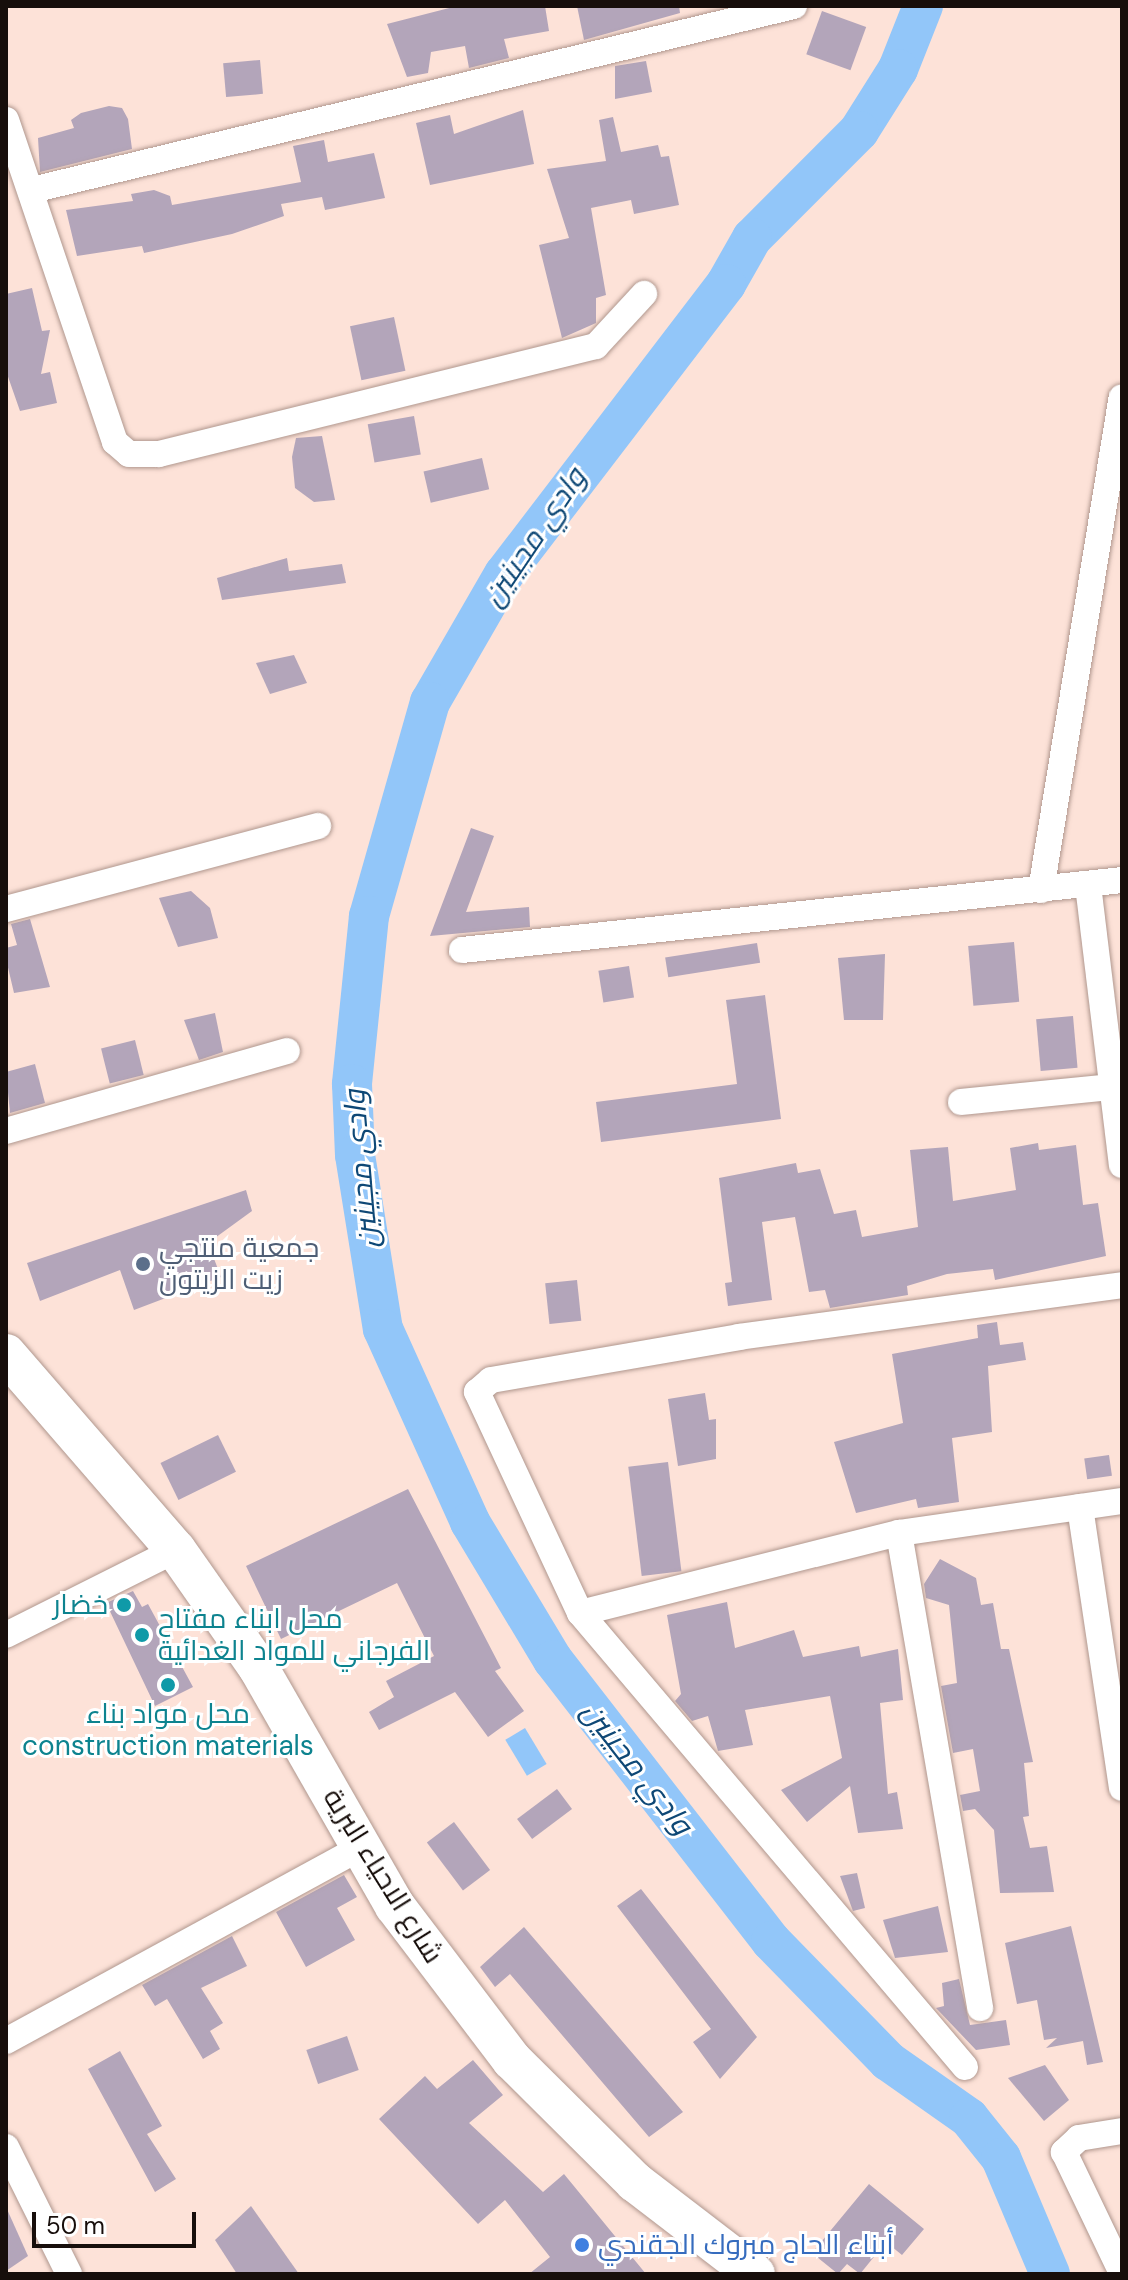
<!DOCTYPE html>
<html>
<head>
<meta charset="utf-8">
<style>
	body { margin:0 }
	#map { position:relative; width:1128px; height:2280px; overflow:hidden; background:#fde2d8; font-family:"DM Sans",Cairo,sans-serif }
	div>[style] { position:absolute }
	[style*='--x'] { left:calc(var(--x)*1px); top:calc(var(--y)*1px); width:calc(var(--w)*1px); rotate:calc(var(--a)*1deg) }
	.water>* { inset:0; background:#92c6f9; transform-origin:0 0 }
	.river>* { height:40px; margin:-20px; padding:0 20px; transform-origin:20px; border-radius:20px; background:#92c6f9 }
	.building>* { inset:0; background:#b3a5ba; transform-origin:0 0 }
	.roads { filter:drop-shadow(0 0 2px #b0978e) drop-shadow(0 0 2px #b0978e) }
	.minor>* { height:26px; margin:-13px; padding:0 13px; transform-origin:13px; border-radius:13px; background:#fff }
	.primary>* { height:40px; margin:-20px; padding:0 20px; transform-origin:20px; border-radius:20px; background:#fff }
	.dots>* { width:22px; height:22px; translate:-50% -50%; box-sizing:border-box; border:4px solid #fff; border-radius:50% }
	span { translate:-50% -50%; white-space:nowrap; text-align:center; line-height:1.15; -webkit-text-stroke:6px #fff; paint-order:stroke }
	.service-label { font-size:28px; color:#4e5e75 }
	.left { translate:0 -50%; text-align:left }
	.culture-label { font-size:28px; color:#0d838f }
	.right { translate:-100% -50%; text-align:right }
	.street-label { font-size:28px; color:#170e0b }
	.shop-label { font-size:28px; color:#366cbe }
	.water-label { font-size:30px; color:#0e4876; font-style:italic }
	.frame { position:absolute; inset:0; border:8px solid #170e0b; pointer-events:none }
	.scale { position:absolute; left:32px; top:2212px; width:164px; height:36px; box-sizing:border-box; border:4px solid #170e0b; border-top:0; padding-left:10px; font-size:24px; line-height:28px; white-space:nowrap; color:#170e0b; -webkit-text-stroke:6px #fff; paint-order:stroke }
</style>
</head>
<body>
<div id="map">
	<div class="water">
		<div style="left:525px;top:1728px;width:42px;height:23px;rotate:59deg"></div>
	</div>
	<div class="river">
		<div style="--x:923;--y:6;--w:68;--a:111.6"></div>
		<div style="--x:898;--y:69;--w:73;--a:122.2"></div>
		<div style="--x:859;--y:131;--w:151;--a:135"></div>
		<div style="--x:752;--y:238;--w:53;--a:119.5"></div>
		<div style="--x:726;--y:284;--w:365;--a:127.4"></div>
		<div style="--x:504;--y:574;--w:148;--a:120"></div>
		<div style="--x:430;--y:702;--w:223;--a:105.9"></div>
		<div style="--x:369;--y:916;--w:169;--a:95.8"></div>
		<div style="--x:352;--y:1084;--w:71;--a:87.6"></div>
		<div style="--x:355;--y:1155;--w:176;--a:80.9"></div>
		<div style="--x:383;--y:1329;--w:212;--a:65.7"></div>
		<div style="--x:470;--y:1522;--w:161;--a:59"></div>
		<div style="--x:553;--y:1660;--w:356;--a:52.2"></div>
		<div style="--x:771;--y:1941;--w:168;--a:45.7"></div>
		<div style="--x:888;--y:2061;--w:99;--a:35.1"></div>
		<div style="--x:969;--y:2118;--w:51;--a:51.3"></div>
		<div style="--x:1001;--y:2158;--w:126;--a:67.1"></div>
	</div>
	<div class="building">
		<div style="clip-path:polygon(457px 6px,545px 6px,549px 31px,504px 39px,509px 58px,469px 68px,465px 46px,431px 52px,428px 73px,407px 77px,387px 24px)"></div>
		<div style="clip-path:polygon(577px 6px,679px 6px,680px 13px,584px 40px)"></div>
		<div style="left:822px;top:11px;width:47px;height:46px;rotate:20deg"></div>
		<div style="left:260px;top:60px;width:34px;height:37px;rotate:85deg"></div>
		<div style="clip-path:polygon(646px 61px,652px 92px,615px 99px,615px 66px)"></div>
		<div style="clip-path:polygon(109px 106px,122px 108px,128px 119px,132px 149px,40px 172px,38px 138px,74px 128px,71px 120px,81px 113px)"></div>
		<div style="clip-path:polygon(523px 110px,534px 164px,430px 185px,416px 123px,450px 115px,454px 134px)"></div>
		<div style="clip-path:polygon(613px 117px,621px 152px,658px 145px,661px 157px,669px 156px,679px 205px,634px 214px,631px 200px,591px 208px,606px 295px,596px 298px,596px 323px,562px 338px,539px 245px,569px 238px,547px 169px,606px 161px,599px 120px)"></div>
		<div style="clip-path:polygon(324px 140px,328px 162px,374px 153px,385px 198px,325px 210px,322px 197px,281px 204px,284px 216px,232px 234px,144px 253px,142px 246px,77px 256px,66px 210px,133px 201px,131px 194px,154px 190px,170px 196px,172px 205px,301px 182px,293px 146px)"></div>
		<div style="clip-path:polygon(32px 288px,42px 331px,50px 330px,41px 374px,50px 372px,57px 403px,20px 411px,6px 371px,6px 294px)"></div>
		<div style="left:394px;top:317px;width:55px;height:45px;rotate:78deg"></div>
		<div style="left:414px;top:416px;width:39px;height:47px;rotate:80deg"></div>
		<div style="clip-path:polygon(322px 436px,335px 500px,314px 502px,295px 488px,292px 457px,296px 438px)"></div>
		<div style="left:482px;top:458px;width:32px;height:60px;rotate:77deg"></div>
		<div style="clip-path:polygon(287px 558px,289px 571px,342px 564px,346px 583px,222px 600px,217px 578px)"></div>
		<div style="clip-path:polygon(294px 655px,307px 683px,270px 694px,256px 663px)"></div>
		<div style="clip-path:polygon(471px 828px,494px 836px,466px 912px,529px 907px,530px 927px,430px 936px)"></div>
		<div style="clip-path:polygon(191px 891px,210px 908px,218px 938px,178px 947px,159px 898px)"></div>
		<div style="clip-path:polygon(30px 919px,50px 987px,14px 993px,6px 959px,6px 948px,17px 945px,11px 924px)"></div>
		<div style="left:1014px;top:942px;width:60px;height:46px;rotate:85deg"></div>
		<div style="left:757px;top:943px;width:20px;height:93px;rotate:81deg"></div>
		<div style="clip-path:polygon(885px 954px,883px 1020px,844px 1020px,838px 958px)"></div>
		<div style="left:629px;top:966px;width:32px;height:31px;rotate:81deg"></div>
		<div style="clip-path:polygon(765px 995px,781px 1119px,601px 1142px,596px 1102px,737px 1084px,726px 1000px)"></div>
		<div style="clip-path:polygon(215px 1013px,223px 1052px,199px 1060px,184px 1020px)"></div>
		<div style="left:1073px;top:1016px;width:52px;height:37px;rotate:85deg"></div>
		<div style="left:135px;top:1040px;width:36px;height:35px;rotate:76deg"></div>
		<div style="clip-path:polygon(35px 1064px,45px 1103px,10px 1113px,6px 1072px)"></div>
		<div style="clip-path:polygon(1038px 1143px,1039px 1150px,1076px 1145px,1083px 1205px,1098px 1203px,1106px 1256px,995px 1280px,993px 1269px,947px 1274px,907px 1286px,908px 1295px,830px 1308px,825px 1290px,809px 1292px,795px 1217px,762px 1222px,772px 1300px,728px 1306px,725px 1283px,732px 1282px,719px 1178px,796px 1163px,798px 1173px,820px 1169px,834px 1214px,856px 1210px,862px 1237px,918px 1227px,910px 1150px,948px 1147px,953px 1201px,1016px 1190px,1010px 1148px)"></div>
		<div style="clip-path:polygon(246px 1190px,252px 1211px,208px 1243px,221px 1277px,134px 1310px,120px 1270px,40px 1301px,27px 1263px)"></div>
		<div style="left:577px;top:1280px;width:41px;height:32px;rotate:84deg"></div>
		<div style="clip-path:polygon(997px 1322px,1000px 1345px,1023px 1342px,1026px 1360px,988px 1366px,992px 1432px,952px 1438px,959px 1502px,918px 1508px,916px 1499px,856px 1513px,834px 1442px,903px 1423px,892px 1354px,978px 1338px,977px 1325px)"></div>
		<div style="clip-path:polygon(705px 1393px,709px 1420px,716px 1419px,716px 1459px,678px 1466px,668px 1399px)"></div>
		<div style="left:218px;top:1435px;width:41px;height:64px;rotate:64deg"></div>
		<div style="left:1109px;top:1455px;width:21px;height:25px;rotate:82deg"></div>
		<div style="left:668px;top:1462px;width:110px;height:40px;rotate:83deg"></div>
		<div style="clip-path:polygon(408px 1489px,501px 1668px,495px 1671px,524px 1711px,488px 1737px,455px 1692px,379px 1730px,369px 1712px,394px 1697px,386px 1681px,434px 1656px,397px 1583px,281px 1639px,246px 1566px)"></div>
		<div style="clip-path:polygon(940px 1559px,976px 1578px,981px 1605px,993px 1603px,1001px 1649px,1009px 1649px,1033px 1762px,1024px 1763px,1029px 1816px,1023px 1817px,1030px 1848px,1047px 1846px,1054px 1892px,1000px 1893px,994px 1830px,975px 1809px,963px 1811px,960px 1795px,980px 1791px,973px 1749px,953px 1753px,941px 1686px,957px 1683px,949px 1605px,926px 1598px,924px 1584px)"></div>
		<div style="clip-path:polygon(133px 1591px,142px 1607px,148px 1604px,193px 1687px,155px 1706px,106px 1603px)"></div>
		<div style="clip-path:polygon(727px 1602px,735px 1648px,794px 1630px,803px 1657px,859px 1646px,861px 1657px,898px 1649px,903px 1700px,880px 1703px,888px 1794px,897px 1792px,903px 1829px,858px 1833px,850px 1786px,807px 1822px,781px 1790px,842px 1758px,830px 1696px,745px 1710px,753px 1745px,718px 1751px,708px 1716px,692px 1721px,675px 1701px,681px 1694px,667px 1615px)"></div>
		<div style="left:557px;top:1789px;width:25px;height:50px;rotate:53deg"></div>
		<div style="left:454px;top:1822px;width:60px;height:34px;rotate:53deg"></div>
		<div style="clip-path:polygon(857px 1873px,865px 1908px,853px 1911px,840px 1876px)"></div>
		<div style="clip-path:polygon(344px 1875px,357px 1897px,337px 1908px,355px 1940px,306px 1967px,276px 1912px)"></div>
		<div style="clip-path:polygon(641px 1889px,757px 2037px,720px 2079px,693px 2042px,711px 2029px,617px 1906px)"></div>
		<div style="clip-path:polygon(938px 1906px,948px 1952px,895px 1958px,883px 1920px)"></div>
		<div style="clip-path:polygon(1071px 1926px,1103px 2062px,1087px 2065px,1083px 2041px,1046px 2048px,1057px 2038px,1044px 2040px,1037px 2000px,1017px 2004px,1005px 1943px)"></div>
		<div style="clip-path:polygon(524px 1927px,683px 2112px,649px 2137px,510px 1974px,495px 1987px,480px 1967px)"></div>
		<div style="clip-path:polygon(232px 1936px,247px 1966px,201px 1988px,223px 2023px,210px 2031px,220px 2049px,203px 2059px,167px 1999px,155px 2006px,142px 1985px)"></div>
		<div style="clip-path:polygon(959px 1979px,970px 2025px,1006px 2020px,1010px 2045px,976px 2050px,936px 2008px,944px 2006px,942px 1983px)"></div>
		<div style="left:347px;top:2036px;width:36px;height:43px;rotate:71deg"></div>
		<div style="clip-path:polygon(120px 2051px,162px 2126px,147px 2134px,176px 2179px,155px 2192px,88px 2069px)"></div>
		<div style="clip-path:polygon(473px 2060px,503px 2095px,469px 2123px,543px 2192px,564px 2174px,646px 2274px,529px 2274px,550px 2257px,505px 2200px,478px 2224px,379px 2119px,425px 2076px,437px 2089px)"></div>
		<div style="clip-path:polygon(1045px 2065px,1069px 2100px,1044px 2121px,1008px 2078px)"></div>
		<div style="clip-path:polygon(869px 2184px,924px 2229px,902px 2255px,886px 2242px,860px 2274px,847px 2264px,838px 2274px,812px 2253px)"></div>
		<div style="clip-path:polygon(251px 2206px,299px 2274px,237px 2274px,215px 2240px)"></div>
		<div style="clip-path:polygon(6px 2207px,28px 2256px,6px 2271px)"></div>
	</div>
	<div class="roads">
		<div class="minor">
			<div style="--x:6;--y:120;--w:340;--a:71.3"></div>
			<div style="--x:115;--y:442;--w:18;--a:41"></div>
			<div style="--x:129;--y:454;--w:30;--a:0"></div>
			<div style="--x:159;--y:454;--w:450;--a:-13.9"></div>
			<div style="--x:596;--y:346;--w:71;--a:-47.3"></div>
			<div style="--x:32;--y:190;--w:784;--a:-13.58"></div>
			<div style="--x:1088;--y:885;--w:282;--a:83.1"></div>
			<div style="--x:1041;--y:890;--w:499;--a:-80.7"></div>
			<div style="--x:6;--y:909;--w:323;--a:-14.9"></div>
			<div style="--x:462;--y:950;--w:664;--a:-6.05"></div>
			<div style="--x:961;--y:1102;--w:152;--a:-5.7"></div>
			<div style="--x:6;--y:1131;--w:292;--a:-15.9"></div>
			<div style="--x:1080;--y:1507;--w:284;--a:81.5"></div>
			<div style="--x:899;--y:1533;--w:482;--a:80.3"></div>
			<div style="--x:580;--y:1613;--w:329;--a:-14.1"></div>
			<div style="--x:899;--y:1533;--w:225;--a:-8.2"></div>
			<div style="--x:6;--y:1635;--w:190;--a:-26.6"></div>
			<div style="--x:6;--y:2041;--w:405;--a:-28.6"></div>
			<div style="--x:965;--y:2067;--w:595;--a:-130.3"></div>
			<div style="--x:580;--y:1613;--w:244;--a:-115"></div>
			<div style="--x:477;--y:1392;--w:18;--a:-41"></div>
			<div style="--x:491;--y:1380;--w:252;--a:-9.8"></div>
			<div style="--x:739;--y:1337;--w:387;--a:-7.7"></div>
			<div style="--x:1122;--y:2131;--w:44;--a:170.8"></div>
			<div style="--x:1079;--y:2138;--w:21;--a:137"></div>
			<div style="--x:1064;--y:2152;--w:134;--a:64.4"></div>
			<div style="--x:6;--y:2147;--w:142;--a:63.6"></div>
		</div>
		<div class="primary">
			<div style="--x:6;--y:1354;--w:259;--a:49.1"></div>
			<div style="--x:176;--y:1550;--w:143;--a:55"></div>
			<div style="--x:258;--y:1667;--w:275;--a:60.2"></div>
			<div style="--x:395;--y:1906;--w:193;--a:52.8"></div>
			<div style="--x:512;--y:2060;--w:173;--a:44.8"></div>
			<div style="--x:635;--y:2182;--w:151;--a:37.5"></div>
		</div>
	</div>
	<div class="dots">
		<div style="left:143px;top:1264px;background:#5c6f8a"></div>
		<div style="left:124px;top:1605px;background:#0f9aa8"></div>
		<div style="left:142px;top:1635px;background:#0f9aa8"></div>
		<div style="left:168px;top:1685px;background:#0f9aa8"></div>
		<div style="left:582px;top:2245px;background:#3f7fe0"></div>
	</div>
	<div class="service-label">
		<span class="left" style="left:159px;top:1264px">جمعية منتجي<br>زيت الزيتون</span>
	</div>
	<div class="culture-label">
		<span class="right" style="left:108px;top:1605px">خضار</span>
		<span class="left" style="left:158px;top:1635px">محل ابناء مفتاح<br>الفرجاني للمواد الغدائية</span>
		<span style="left:168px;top:1730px">محل مواد بناء<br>construction materials</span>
	</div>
	<div class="street-label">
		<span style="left:383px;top:1876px;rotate:58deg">شارع الاحياء البرية</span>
	</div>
	<div class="shop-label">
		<span class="left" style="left:598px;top:2245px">أبناء الحاج مبروك الجقندي</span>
	</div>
	<div class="water-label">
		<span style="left:534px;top:537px;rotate:-56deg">وادي مجينين</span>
		<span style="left:361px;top:1169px;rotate:-95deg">وادي مجينين</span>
		<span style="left:637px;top:1768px;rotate:52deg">وادي مجينين</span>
	</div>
	<div class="frame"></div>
	<div class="scale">50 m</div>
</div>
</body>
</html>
